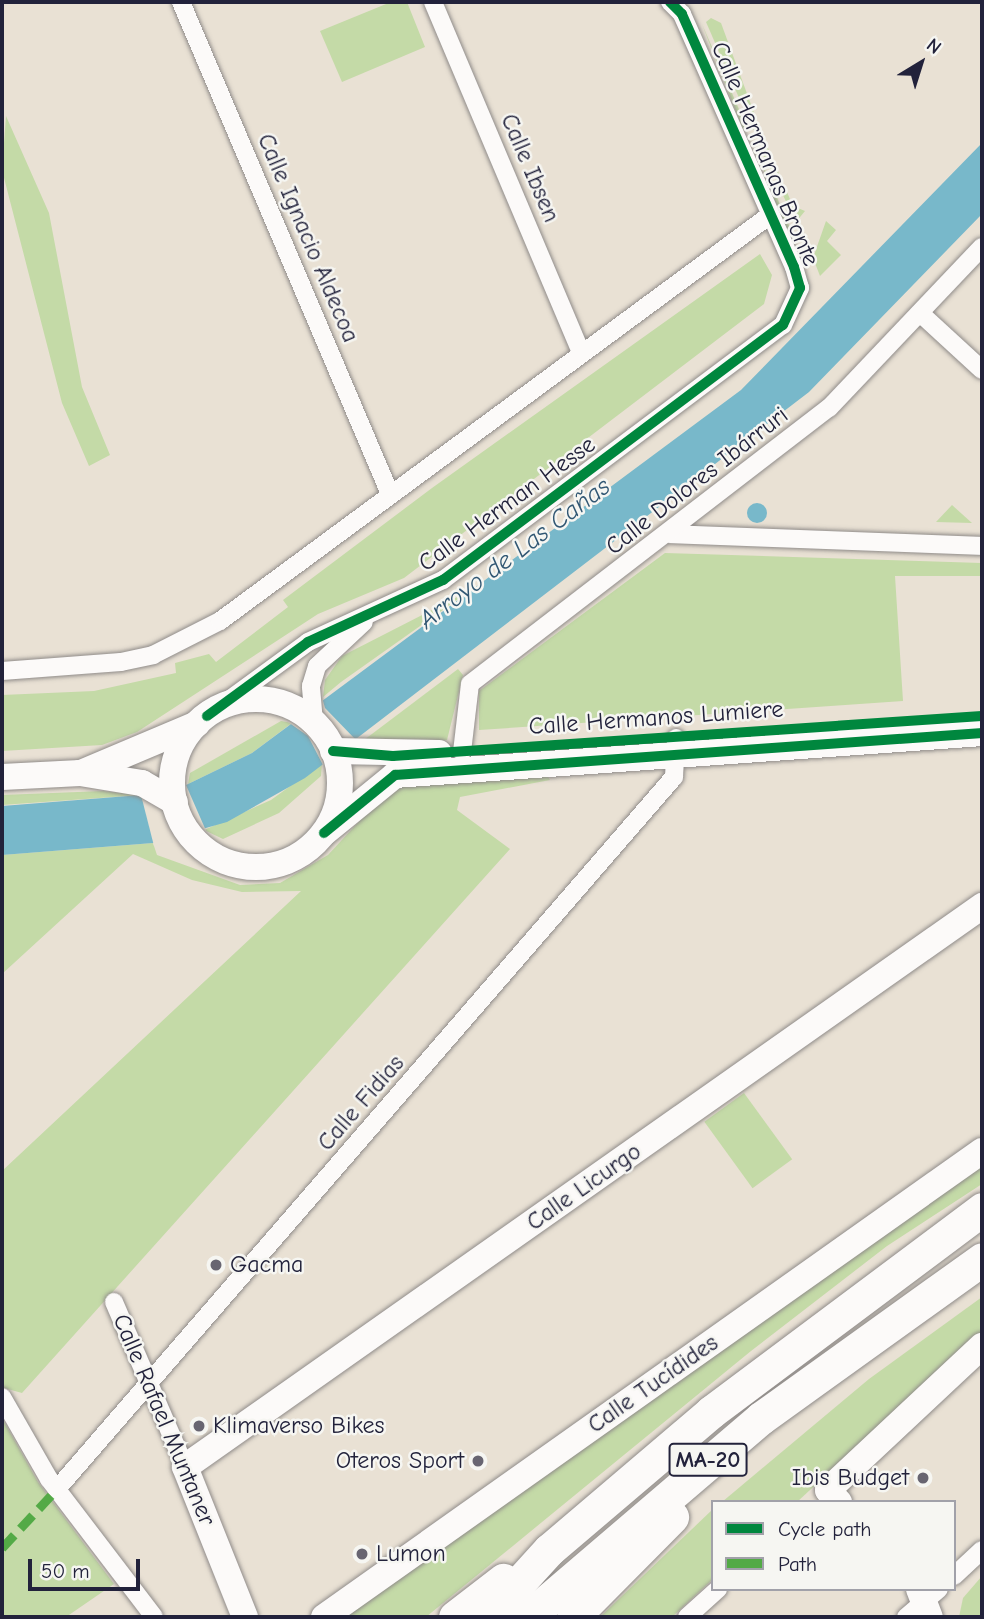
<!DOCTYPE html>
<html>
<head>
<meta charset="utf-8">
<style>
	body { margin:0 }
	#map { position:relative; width:984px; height:1619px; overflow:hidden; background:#e9e1d4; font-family:"Comic Neue",sans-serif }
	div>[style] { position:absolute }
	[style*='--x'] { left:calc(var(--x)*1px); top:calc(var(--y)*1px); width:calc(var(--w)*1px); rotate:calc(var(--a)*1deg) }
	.green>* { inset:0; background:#c4daa7; transform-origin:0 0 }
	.water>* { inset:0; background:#78b8ca }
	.round { border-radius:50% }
	.pier>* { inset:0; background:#e9e1d4 }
	.roads { filter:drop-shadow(0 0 2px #8f8b89) drop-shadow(0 0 2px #8f8b89) }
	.street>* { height:18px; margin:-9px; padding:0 9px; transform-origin:9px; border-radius:9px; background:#fcfaf9 }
	.secondary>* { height:26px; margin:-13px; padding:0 13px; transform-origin:13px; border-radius:13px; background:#fcfaf9 }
	.secondary>.ring { margin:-13px; padding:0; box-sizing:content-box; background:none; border:26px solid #fcfaf9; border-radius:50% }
	.highway>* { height:33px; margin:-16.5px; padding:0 16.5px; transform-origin:16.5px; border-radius:16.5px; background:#fcfaf9 }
	.quiet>* { height:9px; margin-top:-4.5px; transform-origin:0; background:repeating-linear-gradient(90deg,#53aa46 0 18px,transparent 0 27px) }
	.cycleway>* { height:10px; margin:-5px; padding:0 5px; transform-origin:5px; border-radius:5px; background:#00873e }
	.dots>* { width:19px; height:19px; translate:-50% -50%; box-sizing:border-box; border:4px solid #f6f6f2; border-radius:50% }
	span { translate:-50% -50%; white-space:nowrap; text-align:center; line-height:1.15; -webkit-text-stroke:5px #f6f6f2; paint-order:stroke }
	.shield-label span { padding:2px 5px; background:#f6f6f2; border:2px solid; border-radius:5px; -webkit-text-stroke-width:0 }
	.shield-label { font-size:23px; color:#22223b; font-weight:700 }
	.street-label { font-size:24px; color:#22223b }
	.poi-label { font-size:24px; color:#22223b }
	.left { translate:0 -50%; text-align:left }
	.right { translate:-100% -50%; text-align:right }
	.water-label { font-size:26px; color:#315773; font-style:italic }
	.frame { position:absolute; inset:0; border:4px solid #22223b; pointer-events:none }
	.legend { position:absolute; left:711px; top:1500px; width:245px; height:91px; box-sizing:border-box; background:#f6f6f2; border:2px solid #a1a1a9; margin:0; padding:9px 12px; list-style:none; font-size:21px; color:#22223b }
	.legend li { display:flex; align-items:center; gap:14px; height:35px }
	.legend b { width:35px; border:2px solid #a1a1a9 }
	.north { position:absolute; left:886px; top:28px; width:70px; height:70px; -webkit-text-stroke:5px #f6f6f2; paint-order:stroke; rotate:38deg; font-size:19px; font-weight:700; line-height:28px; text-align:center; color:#22223b }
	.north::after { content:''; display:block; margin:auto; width:24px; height:32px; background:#22223b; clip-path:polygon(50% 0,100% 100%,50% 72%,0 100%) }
	.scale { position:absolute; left:28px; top:1559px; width:112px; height:32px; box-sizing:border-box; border:4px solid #22223b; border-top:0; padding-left:9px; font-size:21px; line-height:24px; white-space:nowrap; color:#22223b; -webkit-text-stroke:5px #f6f6f2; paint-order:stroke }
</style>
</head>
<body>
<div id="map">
	<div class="green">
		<div style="clip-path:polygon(391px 2px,407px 2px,425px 47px,342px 82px,320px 31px)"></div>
		<div style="clip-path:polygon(711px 18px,721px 23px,760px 129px,753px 130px,706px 22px)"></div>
		<div style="clip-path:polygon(702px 24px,748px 130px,743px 130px)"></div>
		<div style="clip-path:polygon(6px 116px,49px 213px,82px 387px,110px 455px,89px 466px,62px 403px,2px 170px)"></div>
		<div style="clip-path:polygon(767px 146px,793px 206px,805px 211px,796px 222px,762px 152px)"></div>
		<div style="clip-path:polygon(759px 156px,792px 232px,785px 230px)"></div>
		<div style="clip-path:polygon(826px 221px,836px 230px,827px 241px,841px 255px,820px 276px,813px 258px)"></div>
		<div style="clip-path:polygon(760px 254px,772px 275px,764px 304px,404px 578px,318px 614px,137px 732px,102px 745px,2px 751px,2px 695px,94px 691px,176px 673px,175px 663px,209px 654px,216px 662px,288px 607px,283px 600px,432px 488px)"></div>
		<div style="clip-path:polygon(952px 505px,972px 523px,936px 522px)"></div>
		<div style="clip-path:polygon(665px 553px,982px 563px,982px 576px,895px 576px,903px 701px,479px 730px,479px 691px)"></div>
		<div style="clip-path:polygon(471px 590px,341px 682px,323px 697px,325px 680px,342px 656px)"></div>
		<div style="clip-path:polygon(458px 669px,463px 675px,447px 740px,360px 743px)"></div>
		<div style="clip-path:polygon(281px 721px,292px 723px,252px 753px,188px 784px,190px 773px)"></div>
		<div style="clip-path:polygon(322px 763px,321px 776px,279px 813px,223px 839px,204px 830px,271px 800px)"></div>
		<div style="clip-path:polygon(546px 773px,550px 780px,460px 797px,457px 810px,510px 849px,22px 1393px,4px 1388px,2px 1171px,301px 891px,242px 892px,192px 880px,133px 854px,2px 974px,2px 855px,153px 843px,157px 855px,240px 885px,280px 883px,328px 855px,378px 801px,402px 786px)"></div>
		<div style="clip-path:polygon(103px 791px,141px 795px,2px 805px,2px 795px)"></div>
		<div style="left:744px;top:1093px;width:82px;height:49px;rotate:54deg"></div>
		<div style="clip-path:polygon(982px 1166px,982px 1184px,887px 1246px,751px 1351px,426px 1617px,343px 1617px)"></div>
		<div style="clip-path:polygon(982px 1297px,982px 1331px,797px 1502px,722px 1502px,869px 1379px)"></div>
		<div style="clip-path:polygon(2px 1418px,38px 1482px,114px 1584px,66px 1617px,2px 1617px)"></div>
		<div style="clip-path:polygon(713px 1509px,713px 1579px,672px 1617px,600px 1617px)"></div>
		<div style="clip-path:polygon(982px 1576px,982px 1617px,959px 1617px,963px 1598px)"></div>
	</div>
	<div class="water">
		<div style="clip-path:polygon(982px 143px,982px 214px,809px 392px,305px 778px,227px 822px,153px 843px,2px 855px,2px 806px,141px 795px,186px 785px,252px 753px,741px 390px)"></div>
		<div class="round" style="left:747px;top:503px;width:20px;height:20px"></div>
	</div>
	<div class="pier">
		<div style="clip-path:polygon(321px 694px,325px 708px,356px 740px,324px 767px,308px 736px,288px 722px)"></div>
		<div style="clip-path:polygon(186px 785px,207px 833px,154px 846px,141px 795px)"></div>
	</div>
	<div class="roads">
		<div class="street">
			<div style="--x:181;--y:2;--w:535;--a:66.98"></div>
			<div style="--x:433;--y:2;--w:381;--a:67.1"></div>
			<div style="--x:920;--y:313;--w:84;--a:42.6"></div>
			<div style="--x:670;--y:534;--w:312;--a:2.2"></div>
			<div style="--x:2;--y:671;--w:119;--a:-4.3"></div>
			<div style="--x:121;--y:662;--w:33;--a:-12"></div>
			<div style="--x:153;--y:655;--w:75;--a:-26.9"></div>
			<div style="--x:220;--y:621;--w:684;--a:-36.43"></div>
			<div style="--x:207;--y:716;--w:125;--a:-36.2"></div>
			<div style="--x:308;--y:642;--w:149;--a:-24.7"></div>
			<div style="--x:443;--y:580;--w:425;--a:-36.9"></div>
			<div style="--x:783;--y:325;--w:41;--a:-65.3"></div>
			<div style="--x:800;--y:288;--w:22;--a:-106"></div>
			<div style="--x:794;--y:267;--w:277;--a:-113.9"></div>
			<div style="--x:682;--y:14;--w:17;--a:-135"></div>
			<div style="--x:314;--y:722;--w:36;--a:-95"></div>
			<div style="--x:311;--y:686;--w:21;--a:-73"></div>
			<div style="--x:317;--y:666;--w:64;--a:-43.1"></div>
			<div style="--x:462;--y:752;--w:68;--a:-83.3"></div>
			<div style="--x:470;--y:684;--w:453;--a:-37.6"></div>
			<div style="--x:829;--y:408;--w:222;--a:-46.5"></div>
			<div style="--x:114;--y:1302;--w:180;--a:66.7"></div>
			<div style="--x:2;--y:1397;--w:95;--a:60.2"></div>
			<div style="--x:49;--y:1479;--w:173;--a:52.7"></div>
			<div style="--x:57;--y:1489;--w:942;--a:-49.09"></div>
			<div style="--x:674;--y:777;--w:39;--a:-87"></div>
			<div style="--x:954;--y:1576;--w:38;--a:-43"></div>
			<div style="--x:687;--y:1617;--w:42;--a:-42.1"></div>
			<div style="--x:906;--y:1617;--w:43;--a:-40.3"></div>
		</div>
		<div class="secondary">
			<div class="ring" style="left:172px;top:699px;width:142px;height:142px"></div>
			<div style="--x:333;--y:751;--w:106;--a:1.1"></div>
			<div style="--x:81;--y:773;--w:126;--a:-22.9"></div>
			<div style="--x:2;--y:777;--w:78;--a:-2.9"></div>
			<div style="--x:80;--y:773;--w:63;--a:9.2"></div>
			<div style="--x:142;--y:783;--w:38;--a:30"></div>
			<div style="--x:324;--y:833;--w:92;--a:-39.2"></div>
			<div style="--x:395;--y:775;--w:589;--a:-4.09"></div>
			<div style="--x:839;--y:1502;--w:16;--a:-133"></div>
			<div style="--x:828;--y:1490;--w:211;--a:-43.1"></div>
			<div style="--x:919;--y:1589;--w:30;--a:69"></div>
			<div style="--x:245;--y:1617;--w:162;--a:-111.8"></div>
			<div style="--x:185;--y:1467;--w:975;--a:-35.14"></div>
			<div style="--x:324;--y:1617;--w:806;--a:-35.31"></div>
		</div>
		<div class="highway">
			<div style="--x:455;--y:1617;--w:61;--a:-37.6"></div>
			<div style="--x:488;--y:1617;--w:91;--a:-47.7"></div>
			<div style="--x:549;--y:1550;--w:213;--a:-40.4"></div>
			<div style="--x:711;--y:1412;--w:339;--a:-36.8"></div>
			<div style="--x:528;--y:1617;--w:306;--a:-40.5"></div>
			<div style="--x:761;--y:1418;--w:272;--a:-35.7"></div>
			<div style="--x:573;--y:1617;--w:141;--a:-45.3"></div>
		</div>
	</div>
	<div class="quiet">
		<div style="--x:2;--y:1548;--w:81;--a:-47"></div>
	</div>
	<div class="cycleway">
		<div style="--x:207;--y:716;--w:125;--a:-36.2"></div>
		<div style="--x:308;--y:642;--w:149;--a:-24.7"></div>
		<div style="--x:443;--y:580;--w:425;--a:-36.9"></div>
		<div style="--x:783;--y:325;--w:41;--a:-65.3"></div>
		<div style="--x:800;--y:288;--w:22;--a:-106"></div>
		<div style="--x:794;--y:267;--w:277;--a:-113.9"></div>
		<div style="--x:682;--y:14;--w:17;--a:-135"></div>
		<div style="--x:333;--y:751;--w:60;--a:4.8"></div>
		<div style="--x:393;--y:756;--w:590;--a:-3.89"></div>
		<div style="--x:324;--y:833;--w:92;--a:-39.2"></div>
		<div style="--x:395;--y:775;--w:589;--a:-4.09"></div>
	</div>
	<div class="dots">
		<div style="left:216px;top:1265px;background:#686571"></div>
		<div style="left:199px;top:1426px;background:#686571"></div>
		<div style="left:478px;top:1461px;background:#686571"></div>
		<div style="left:923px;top:1478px;background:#686571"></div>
		<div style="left:362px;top:1554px;background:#686571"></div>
	</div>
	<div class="shield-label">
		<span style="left:708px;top:1460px">MA-20</span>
	</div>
	<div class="street-label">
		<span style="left:765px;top:154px;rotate:67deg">Calle Hermanas Bronte</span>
		<span style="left:530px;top:168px;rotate:67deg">Calle Ibsen</span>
		<span style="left:308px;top:238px;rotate:67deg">Calle Ignacio Aldecoa</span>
		<span style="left:697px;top:481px;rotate:-38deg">Calle Dolores Ibárruri</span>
		<span style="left:507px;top:504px;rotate:-36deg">Calle Herman Hesse</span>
		<span style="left:656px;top:718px;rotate:-4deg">Calle Hermanos Lumiere</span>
		<span style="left:361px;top:1103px;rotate:-49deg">Calle Fidias</span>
		<span style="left:584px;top:1187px;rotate:-35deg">Calle Licurgo</span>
		<span style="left:653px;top:1384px;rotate:-35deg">Calle Tucídides</span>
		<span style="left:164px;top:1420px;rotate:67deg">Calle Rafael Muntaner</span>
	</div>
	<div class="poi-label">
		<span class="left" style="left:230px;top:1265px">Gacma</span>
		<span class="left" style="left:213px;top:1426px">Klimaverso Bikes</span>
		<span class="right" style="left:464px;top:1461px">Oteros Sport</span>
		<span class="right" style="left:909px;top:1478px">Ibis Budget</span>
		<span class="left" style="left:376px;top:1554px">Lumon</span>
	</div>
	<div class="water-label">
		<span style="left:515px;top:554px;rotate:-37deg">Arroyo de Las Cañas</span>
	</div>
	<div class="frame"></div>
	<ul class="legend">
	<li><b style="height:9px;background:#00873e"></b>Cycle path</li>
	<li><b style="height:9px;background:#53aa46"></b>Path</li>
	</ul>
	<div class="north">N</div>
	<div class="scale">50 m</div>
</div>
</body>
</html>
